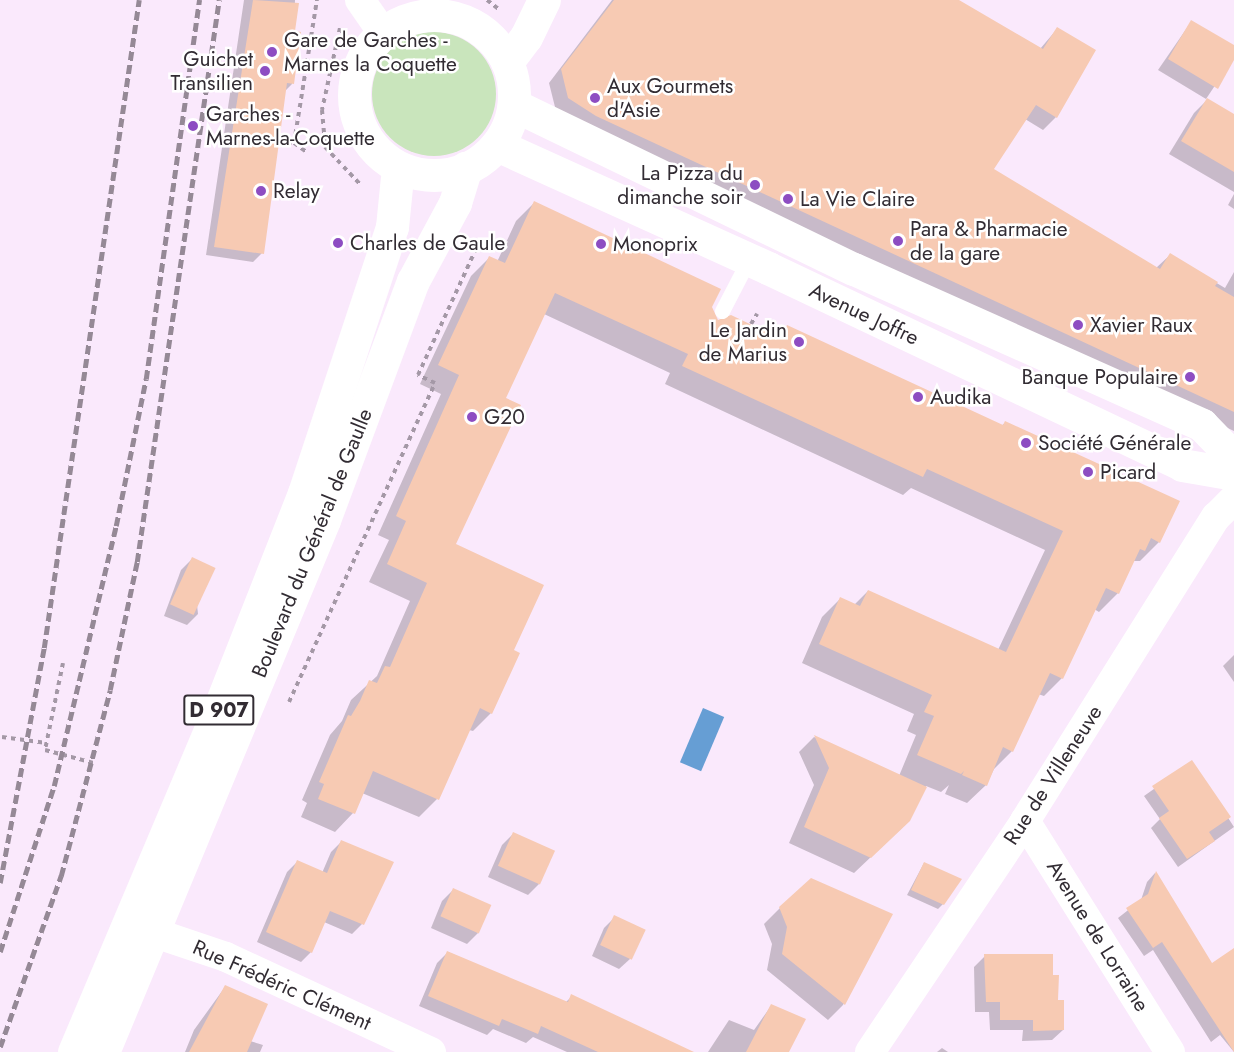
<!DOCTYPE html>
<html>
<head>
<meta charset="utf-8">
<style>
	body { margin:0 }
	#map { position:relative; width:1234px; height:1052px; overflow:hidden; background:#fae9fc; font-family:Jost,sans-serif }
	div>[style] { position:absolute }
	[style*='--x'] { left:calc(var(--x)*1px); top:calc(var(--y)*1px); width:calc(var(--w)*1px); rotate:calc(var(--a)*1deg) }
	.green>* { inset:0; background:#c9e5bc }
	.round { border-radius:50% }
	.water>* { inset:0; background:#669ed4; transform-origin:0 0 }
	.shadow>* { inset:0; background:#0003 }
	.building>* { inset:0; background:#f7cab3; transform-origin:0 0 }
	.path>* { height:4px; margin-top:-2px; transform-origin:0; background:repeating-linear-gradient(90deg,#a498a6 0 4.5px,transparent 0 9px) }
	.lane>* { height:15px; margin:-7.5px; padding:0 7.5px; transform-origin:7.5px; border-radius:7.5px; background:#fff }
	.street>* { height:30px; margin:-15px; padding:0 15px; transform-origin:15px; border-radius:15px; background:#fff }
	.secondary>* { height:33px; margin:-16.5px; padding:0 16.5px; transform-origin:16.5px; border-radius:16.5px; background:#fff }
	.primary>* { height:33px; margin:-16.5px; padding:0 16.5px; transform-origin:16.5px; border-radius:16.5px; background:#fff }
	.primary>.ring { margin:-16.5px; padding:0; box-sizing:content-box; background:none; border:33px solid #fff; border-radius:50% }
	.rail>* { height:4.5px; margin-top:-2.25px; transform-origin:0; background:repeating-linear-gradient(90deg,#958996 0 9px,transparent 0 13.5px) }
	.dots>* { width:16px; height:16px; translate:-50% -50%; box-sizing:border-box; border:3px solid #fff; border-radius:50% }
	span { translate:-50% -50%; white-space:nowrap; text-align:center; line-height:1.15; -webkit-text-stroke:5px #fff; paint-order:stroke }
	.shield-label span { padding:2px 4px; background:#fff; border:2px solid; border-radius:4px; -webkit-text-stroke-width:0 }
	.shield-label { font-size:20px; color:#322c33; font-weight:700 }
	.poi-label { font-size:21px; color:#322c33 }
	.left { translate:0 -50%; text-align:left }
	.right { translate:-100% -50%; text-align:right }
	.street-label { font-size:21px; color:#322c33 }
</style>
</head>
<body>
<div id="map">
	<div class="green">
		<div class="round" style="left:372px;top:32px;width:124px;height:124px"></div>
	</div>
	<div class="water">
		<div style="left:703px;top:708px;width:23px;height:59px;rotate:23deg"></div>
	</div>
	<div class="shadow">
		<div style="clip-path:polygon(244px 0,295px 0,292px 84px,285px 91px,262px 253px,253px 262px,206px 255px)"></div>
		<div style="clip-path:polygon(612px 0,956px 0,1040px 49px,1057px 29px,1056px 117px,1043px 130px,1025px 119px,992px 170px,1156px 268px,1170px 255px,1225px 288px,1234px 272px,1234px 431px,583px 129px,556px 111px,549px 83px)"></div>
		<div style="clip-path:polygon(1191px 22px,1234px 47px,1234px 57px,1206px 99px,1158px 70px)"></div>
		<div style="clip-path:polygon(1207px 100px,1234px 115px,1234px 192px,1169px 154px,1194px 113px)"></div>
		<div style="clip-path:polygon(1234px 194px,1234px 209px,1228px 205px)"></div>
		<div style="clip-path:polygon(534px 203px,711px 307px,717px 322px,776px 338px,787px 327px,1001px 426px,1005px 423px,1159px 542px,1140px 561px,1133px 561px,1118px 593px,1099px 612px,1094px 609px,1062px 678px,1044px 696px,1038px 694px,1012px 751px,994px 769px,986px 785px,967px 803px,945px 794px,949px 785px,941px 792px,926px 786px,909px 821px,854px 873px,789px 843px,814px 785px,799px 752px,814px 737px,899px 776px,916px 735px,907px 731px,914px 714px,802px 663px,822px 617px,840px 599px,854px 605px,868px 591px,998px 650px,1045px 550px,911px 488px,903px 495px,665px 384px,670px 373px,544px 314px,504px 399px,454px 545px,512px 651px,491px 713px,473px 731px,469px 730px,437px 799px,419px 817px,362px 793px,353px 813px,335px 832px,301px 817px,307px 803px,302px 800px,330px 735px,342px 721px,351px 700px,377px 676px,410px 601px,369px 582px,389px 540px,378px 535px,441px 394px,420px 384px,471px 276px,489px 258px,497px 262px,516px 221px)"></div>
		<div style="clip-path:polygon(192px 559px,198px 614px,187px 625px,164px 616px,181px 570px)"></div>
		<div style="clip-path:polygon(1234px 655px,1234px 682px,1223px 666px)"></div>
		<div style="clip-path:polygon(1192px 762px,1234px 827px,1178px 867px,1151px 828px,1160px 819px,1144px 796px)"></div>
		<div style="clip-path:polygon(513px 834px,539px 884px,528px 895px,488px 877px,502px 845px)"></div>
		<div style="clip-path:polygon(341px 842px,362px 924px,352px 934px,324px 922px,311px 952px,301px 962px,257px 942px,287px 872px,297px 862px,322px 873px,331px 852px)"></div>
		<div style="clip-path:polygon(924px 863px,943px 904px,938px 909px,907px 895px)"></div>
		<div style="clip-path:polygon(1155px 873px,1211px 965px,1234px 950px,1234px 1052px,1220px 1035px,1211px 1042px,1153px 950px,1144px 956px,1118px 918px,1141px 900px,1147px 882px)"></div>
		<div style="clip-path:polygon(453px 890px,478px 933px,467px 944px,431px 928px,442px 901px)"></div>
		<div style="clip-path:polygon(780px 908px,891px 914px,843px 1005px,828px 1020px,767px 970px,772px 944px,764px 924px)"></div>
		<div style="clip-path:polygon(615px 917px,630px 959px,619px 969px,592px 956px,604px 928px)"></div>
		<div style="clip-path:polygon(448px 952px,565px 1003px,572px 996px,692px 1052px,567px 1052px,533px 1037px,526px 1043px,493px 1029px,487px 1035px,419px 1006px,437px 963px)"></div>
		<div style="clip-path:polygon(985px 956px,1051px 977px,1063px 1030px,1052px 1040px,1022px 1041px,1023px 1030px,990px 1030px,989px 1012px,975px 1012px,974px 967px)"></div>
		<div style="clip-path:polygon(225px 987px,250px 1041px,263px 1045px,260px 1052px,185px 1052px,194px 1030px)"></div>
		<div style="clip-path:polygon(771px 1006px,788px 1052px,708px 1052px,729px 1020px,754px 1030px)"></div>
		<div style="clip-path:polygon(942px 1048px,948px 1052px,937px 1052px)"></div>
	</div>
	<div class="building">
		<div style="clip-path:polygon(253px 0,299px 3px,295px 31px,301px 32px,294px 84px,287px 83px,264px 254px,214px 247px)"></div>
		<div style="clip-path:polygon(614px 0,959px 0,1043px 49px,1057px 27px,1096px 50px,1057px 118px,1036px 105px,994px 169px,1160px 269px,1170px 253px,1218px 282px,1215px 286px,1234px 297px,1234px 412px,596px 116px,568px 98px,561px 69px)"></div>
		<div style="clip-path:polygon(1191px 20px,1234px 45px,1234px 60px,1218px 89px,1168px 59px)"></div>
		<div style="clip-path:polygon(1207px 98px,1234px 114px,1234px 172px,1181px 141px)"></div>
		<div style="clip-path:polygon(534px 201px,721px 289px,712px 307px,718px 320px,731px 315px,781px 339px,787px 325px,1003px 425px,1005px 421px,1180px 501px,1160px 543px,1151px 538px,1145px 551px,1140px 549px,1119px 594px,1106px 588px,1063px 679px,1050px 673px,1013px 752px,1003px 747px,987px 786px,962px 775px,964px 771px,961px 774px,917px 755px,934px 716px,924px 712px,932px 695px,819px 644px,840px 597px,860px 606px,868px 590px,1006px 652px,1063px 531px,927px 469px,923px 477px,682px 366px,688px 354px,555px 293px,506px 398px,521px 405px,456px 544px,544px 585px,514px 650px,520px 653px,492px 714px,480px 708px,439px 800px,373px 771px,355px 814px,318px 799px,324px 784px,319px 782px,348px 715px,351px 716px,360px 701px,369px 680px,377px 683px,385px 666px,390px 667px,427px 583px,387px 564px,406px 521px,396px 516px,459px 375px,438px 365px,489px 256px,505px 263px)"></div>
		<div style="left:192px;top:557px;width:26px;height:52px;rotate:25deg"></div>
		<div style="clip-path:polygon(814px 735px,927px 787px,910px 821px,871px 858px,804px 827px,829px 768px)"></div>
		<div style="clip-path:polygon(1192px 760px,1231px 817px,1209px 832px,1215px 841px,1187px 859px,1159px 818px,1169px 811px,1152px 786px)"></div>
		<div style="left:513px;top:832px;width:46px;height:37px;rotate:24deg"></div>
		<div style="clip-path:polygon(341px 840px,394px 862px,364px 925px,330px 911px,312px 953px,266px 932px,297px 860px,327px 873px)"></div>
		<div style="clip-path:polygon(924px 862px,962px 879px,944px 905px,911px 890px)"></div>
		<div style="clip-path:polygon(1156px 871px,1212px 963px,1234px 948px,1234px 1052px,1162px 942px,1153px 948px,1126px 908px,1148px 894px)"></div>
		<div style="clip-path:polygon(811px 878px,893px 914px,845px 1005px,782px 954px,787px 927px,779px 907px)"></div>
		<div style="left:453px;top:888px;width:42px;height:31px;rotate:24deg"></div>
		<div style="left:614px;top:915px;width:35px;height:33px;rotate:25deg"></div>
		<div style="clip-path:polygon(447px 951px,568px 1002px,571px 994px,694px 1052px,598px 1052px,541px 1026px,538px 1034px,502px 1019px,499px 1026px,428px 996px)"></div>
		<div style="clip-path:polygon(984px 954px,1053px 954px,1053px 975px,1059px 975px,1058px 1000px,1064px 1000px,1064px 1030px,1033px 1031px,1033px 1020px,1000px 1020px,1000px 1002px,986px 1002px)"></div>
		<div style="clip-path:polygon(225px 985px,268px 1004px,247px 1052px,189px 1052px)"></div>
		<div style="clip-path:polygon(771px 1004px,806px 1019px,789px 1052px,746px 1052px)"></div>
	</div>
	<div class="path">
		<div style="--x:487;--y:0;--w:16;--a:38"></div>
		<div style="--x:340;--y:28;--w:84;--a:102.4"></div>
		<div style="--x:322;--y:110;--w:37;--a:85"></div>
		<div style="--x:325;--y:147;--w:51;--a:46.6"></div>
		<div style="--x:279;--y:140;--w:15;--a:11"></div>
		<div style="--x:294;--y:143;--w:17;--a:36"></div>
		<div style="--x:294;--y:143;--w:145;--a:-80.9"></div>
		<div style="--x:751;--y:324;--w:12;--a:-59"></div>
		<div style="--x:63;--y:663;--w:89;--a:101.7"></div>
		<div style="--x:45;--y:750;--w:51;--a:14.9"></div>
		<div style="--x:289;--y:702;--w:351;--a:-65.4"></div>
		<div style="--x:435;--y:383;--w:19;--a:-155"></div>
		<div style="--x:418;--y:375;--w:149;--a:-65.3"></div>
		<div style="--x:2;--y:737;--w:45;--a:7.6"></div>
	</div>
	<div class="lane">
		<div style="--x:722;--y:311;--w:59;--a:-62.6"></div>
	</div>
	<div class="street">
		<div style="--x:360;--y:0;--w:40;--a:55.1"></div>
		<div style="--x:1025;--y:821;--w:273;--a:57.9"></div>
		<div style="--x:131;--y:925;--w:100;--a:18.6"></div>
		<div style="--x:226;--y:957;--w:226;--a:24.9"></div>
		<div style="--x:870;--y:1052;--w:278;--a:-56.1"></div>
		<div style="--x:1025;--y:821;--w:359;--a:-57.9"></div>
		<div style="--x:1216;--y:517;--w:25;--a:-45"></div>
	</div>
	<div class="secondary">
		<div style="--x:514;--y:105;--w:377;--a:25.8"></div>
		<div style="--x:854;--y:269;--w:381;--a:24.1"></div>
		<div style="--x:1202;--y:425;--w:46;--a:45.9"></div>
		<div style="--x:497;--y:145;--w:298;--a:24.4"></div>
		<div style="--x:768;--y:268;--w:458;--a:25.4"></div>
		<div style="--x:1182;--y:465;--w:53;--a:9.8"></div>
	</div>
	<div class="primary">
		<div class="ring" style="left:354px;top:15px;width:127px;height:127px"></div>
		<div style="--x:507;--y:62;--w:31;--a:-53"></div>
		<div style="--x:526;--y:37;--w:41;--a:-64.1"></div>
		<div style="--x:74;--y:1052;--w:362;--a:-67.1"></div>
		<div style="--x:215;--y:719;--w:243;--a:-68.5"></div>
		<div style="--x:304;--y:493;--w:280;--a:-71.7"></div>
		<div style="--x:392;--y:227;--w:60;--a:-84.3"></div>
		<div style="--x:103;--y:1052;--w:576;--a:-67.44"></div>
		<div style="--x:324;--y:520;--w:255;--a:-69.6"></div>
		<div style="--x:413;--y:281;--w:89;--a:-61.7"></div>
		<div style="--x:455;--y:203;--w:37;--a:-73"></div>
	</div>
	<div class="rail">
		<div style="--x:0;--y:883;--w:239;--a:-79.4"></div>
		<div style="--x:44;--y:648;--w:655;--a:-81.66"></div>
		<div style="--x:0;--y:952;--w:175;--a:-72"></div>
		<div style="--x:54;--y:786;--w:267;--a:-76.6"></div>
		<div style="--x:116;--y:526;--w:150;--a:-78.5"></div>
		<div style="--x:146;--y:379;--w:383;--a:-82"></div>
		<div style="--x:0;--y:1047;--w:182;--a:-70.4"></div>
		<div style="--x:61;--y:876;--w:192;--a:-75.2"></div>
		<div style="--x:110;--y:690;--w:131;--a:-78.1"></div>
		<div style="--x:137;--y:562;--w:568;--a:-81.7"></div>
	</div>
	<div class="dots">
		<div style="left:272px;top:52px;background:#8d4dc2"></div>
		<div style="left:265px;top:71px;background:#8d4dc2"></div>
		<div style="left:595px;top:98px;background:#8d4dc2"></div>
		<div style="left:193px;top:126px;background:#8d4dc2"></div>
		<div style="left:755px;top:185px;background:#8d4dc2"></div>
		<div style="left:261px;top:191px;background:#8d4dc2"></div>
		<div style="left:788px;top:199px;background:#8d4dc2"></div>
		<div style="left:898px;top:241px;background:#8d4dc2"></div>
		<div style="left:338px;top:243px;background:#8d4dc2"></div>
		<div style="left:601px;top:244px;background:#8d4dc2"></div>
		<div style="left:1078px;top:325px;background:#8d4dc2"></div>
		<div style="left:799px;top:342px;background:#8d4dc2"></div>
		<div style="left:1190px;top:377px;background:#8d4dc2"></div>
		<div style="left:918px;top:397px;background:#8d4dc2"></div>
		<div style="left:472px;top:417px;background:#8d4dc2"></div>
		<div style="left:1026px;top:443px;background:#8d4dc2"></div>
		<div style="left:1088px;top:472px;background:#8d4dc2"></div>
	</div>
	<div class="shield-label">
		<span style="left:219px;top:710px">D 907</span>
	</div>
	<div class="poi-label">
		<span class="left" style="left:284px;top:52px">Gare de Garches -<br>Marnes la Coquette</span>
		<span class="right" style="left:253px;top:71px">Guichet<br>Transilien</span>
		<span class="left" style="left:607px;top:98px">Aux Gourmets<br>d'Asie</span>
		<span class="left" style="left:206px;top:126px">Garches -<br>Marnes-la-Coquette</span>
		<span class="right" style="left:743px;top:185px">La Pizza du<br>dimanche soir</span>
		<span class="left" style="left:273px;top:191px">Relay</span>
		<span class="left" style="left:800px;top:199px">La Vie Claire</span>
		<span class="left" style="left:910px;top:241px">Para &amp; Pharmacie<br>de la gare</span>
		<span class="left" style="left:350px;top:243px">Charles de Gaule</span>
		<span class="left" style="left:613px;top:244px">Monoprix</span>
		<span class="left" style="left:1090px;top:325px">Xavier Raux</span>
		<span class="right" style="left:787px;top:342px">Le Jardin<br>de Marius</span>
		<span class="right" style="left:1178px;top:377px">Banque Populaire</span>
		<span class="left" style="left:930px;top:397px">Audika</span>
		<span class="left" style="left:484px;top:417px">G20</span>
		<span class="left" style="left:1038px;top:443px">Société Générale</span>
		<span class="left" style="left:1100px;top:472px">Picard</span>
	</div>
	<div class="street-label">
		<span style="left:864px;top:314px;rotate:25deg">Avenue Joffre</span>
		<span style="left:312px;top:543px;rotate:-68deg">Boulevard du Général de Gaulle</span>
		<span style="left:1053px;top:775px;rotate:-57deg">Rue de Villeneuve</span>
		<span style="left:1098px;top:936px;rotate:58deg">Avenue de Lorraine</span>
		<span style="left:282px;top:985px;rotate:24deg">Rue Frédéric Clément</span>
	</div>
</div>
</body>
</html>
